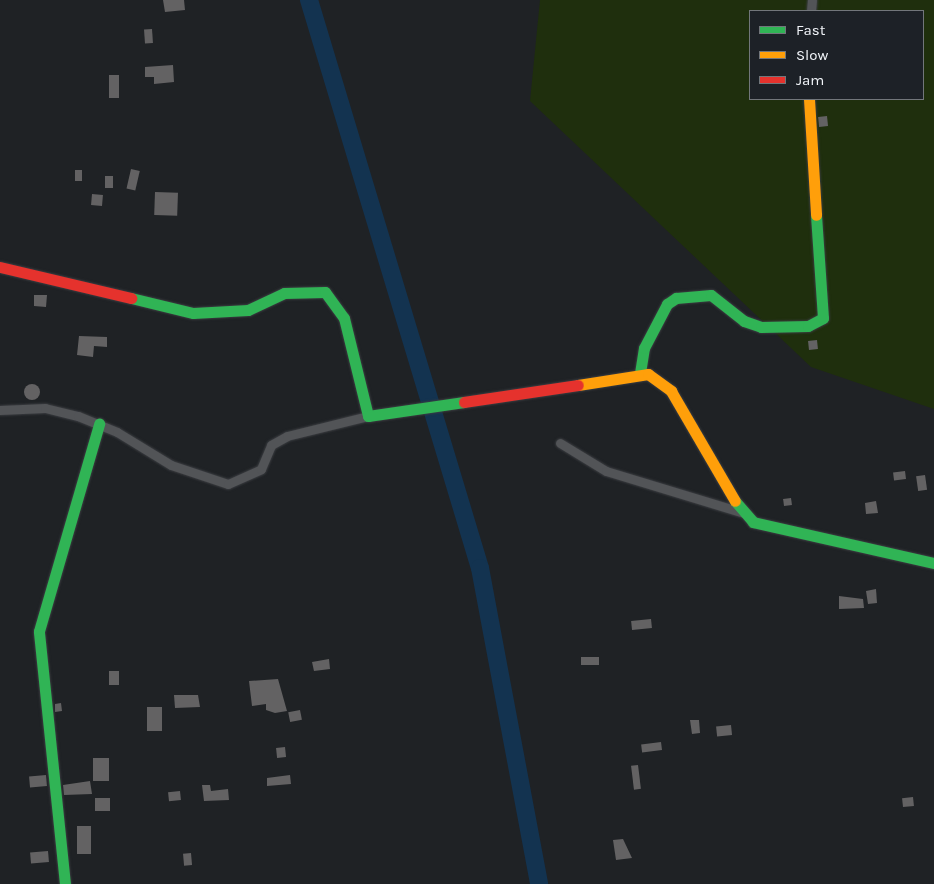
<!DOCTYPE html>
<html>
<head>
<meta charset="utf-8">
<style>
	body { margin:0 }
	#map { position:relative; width:934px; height:884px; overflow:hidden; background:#1f2225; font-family:Karla,sans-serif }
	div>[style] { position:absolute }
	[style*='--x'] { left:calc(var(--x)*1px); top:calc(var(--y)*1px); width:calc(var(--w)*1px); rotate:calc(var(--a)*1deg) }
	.green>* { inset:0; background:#1f2f0d }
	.river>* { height:18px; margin:-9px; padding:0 9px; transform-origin:9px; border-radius:9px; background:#133350 }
	.building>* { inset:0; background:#636263; transform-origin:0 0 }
	.round { border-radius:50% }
	.roads { filter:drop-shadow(0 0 1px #3b3d41) drop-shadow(0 0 1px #3b3d41) }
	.street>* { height:9px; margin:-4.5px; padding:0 4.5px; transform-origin:4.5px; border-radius:4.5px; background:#525457 }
	.fast>* { height:11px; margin:-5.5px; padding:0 5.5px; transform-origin:5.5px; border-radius:5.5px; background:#30b455 }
	.slow>* { height:11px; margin:-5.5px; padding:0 5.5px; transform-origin:5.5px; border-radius:5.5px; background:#ff9f0a }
	.jam>* { height:11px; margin:-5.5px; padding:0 5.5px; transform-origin:5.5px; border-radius:5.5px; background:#e5322d }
	span { translate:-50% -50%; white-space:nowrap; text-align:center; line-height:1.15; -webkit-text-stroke:5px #1d2127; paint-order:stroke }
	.legend { position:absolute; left:749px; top:10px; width:175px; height:90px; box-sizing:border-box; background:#1d2127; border:1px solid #72767b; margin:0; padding:6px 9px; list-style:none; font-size:15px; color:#f2f5fa }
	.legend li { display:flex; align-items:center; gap:10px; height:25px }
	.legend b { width:25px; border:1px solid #72767b }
</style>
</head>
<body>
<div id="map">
	<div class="green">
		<div style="clip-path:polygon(evenodd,540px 0,934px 0,934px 409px,811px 367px,530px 101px,540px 0,750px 11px,923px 11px,923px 99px,750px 99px,750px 11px)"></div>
	</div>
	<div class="river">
		<div style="--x:309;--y:0;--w:593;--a:73.25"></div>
		<div style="--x:480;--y:568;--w:321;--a:79.4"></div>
	</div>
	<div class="building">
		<div style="clip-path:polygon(163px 0,184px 0,185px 10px,165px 12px)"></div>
		<div style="left:152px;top:29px;width:14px;height:8px;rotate:86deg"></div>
		<div style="clip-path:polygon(173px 65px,174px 82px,154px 84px,154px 77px,145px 77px,145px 67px)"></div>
		<div style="left:109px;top:75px;width:10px;height:23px"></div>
		<div style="left:827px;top:116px;width:10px;height:9px;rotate:84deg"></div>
		<div style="left:131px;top:169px;width:9px;height:20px;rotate:13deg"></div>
		<div style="left:75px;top:170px;width:7px;height:11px"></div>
		<div style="left:105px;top:176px;width:8px;height:12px"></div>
		<div style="left:155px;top:192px;width:23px;height:23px;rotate:2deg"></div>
		<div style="left:92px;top:194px;width:11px;height:11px;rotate:5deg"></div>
		<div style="clip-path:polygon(34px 295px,47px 295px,46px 307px,34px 306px)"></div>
		<div style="clip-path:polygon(79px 336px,107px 337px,107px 347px,94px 346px,93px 357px,77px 355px)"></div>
		<div style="left:817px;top:340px;width:9px;height:9px;rotate:84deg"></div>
		<div class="round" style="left:24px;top:384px;width:16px;height:16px"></div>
		<div style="left:905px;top:471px;width:8px;height:12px;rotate:83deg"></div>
		<div style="left:925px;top:475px;width:15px;height:9px;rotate:82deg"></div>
		<div style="left:791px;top:498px;width:7px;height:8px;rotate:82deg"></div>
		<div style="clip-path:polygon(876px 501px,878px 513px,866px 514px,865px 503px)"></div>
		<div style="clip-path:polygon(876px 589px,877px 603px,868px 604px,866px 591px)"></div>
		<div style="clip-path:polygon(839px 596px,863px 599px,864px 608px,839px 609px)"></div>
		<div style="left:651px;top:619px;width:9px;height:20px;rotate:84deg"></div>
		<div style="left:599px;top:657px;width:8px;height:18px;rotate:90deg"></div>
		<div style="clip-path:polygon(329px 659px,330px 669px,314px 671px,312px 662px)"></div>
		<div style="left:109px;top:671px;width:10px;height:14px"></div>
		<div style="clip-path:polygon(278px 679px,287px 711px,275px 713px,266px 710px,266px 704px,252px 706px,249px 681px)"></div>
		<div style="clip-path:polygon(174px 695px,198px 695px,200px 707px,175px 708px)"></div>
		<div style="clip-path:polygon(61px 703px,62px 711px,55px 712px,55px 704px)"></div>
		<div style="left:147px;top:707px;width:15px;height:24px"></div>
		<div style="left:300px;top:710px;width:10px;height:12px;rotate:79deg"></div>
		<div style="clip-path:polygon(690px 720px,699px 720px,700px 733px,692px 734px)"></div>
		<div style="left:731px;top:725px;width:10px;height:15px;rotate:84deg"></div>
		<div style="left:661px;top:742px;width:8px;height:20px;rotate:83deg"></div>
		<div style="left:285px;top:747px;width:10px;height:9px;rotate:84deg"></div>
		<div style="left:93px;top:758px;width:16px;height:23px"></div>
		<div style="left:638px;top:765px;width:24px;height:7px;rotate:83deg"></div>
		<div style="left:46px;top:775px;width:11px;height:17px;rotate:85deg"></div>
		<div style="clip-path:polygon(290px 775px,291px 784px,267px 786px,267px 778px)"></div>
		<div style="clip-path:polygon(90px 781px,92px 794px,64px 795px,63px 785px)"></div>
		<div style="clip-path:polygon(202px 785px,210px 785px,211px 791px,228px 789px,229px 800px,204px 801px)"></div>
		<div style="left:180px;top:791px;width:9px;height:12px;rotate:84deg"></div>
		<div style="left:913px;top:797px;width:9px;height:11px;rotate:84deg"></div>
		<div style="left:110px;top:798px;width:13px;height:15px;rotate:90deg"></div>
		<div style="left:77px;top:826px;width:14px;height:28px"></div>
		<div style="clip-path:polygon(623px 839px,632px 858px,616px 860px,613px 840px)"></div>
		<div style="left:48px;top:851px;width:11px;height:18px;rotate:85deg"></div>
		<div style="left:191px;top:853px;width:12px;height:8px;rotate:85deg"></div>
	</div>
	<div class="roads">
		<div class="street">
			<div style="--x:811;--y:11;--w:11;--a:-85"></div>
			<div style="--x:0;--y:410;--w:45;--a:-2.5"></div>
			<div style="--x:45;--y:408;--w:34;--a:14"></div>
			<div style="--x:78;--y:416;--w:42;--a:22.3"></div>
			<div style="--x:117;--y:432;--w:63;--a:31.4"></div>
			<div style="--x:171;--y:465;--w:60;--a:18.4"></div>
			<div style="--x:228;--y:484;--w:36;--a:-24"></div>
			<div style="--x:261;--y:469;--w:26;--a:-67"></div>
			<div style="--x:271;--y:445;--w:18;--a:-29"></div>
			<div style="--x:287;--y:436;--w:83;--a:-13.9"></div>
			<div style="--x:560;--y:443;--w:54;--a:31.3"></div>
			<div style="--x:606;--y:471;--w:144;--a:16.9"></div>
		</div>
		<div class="fast">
			<div style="--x:131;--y:298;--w:64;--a:13.6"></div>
			<div style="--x:193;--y:313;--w:55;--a:-3.1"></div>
			<div style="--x:248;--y:310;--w:40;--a:-25"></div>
			<div style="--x:284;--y:293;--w:41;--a:-1.4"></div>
			<div style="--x:325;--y:292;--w:32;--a:54"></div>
			<div style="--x:344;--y:318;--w:101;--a:76.2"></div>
			<div style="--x:368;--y:416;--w:97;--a:-8.3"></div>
			<div style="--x:640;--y:373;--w:25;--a:-81"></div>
			<div style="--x:644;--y:348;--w:50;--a:-62.4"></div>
			<div style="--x:667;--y:304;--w:11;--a:-34"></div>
			<div style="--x:676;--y:298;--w:35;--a:-5"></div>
			<div style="--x:711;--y:295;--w:42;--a:38.2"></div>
			<div style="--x:744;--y:321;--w:18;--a:19"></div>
			<div style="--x:761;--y:327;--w:47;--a:-1.2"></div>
			<div style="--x:808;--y:326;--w:17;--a:-28"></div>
			<div style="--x:823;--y:318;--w:103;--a:-93.9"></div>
			<div style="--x:735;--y:501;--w:28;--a:49"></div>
			<div style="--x:753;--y:522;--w:186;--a:12.8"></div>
			<div style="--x:65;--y:884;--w:254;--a:-95.9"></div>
			<div style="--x:39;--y:631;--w:216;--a:-73.8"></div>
		</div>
		<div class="slow">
			<div style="--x:809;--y:99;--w:116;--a:86.5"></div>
			<div style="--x:578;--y:385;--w:71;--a:-8.9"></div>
			<div style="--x:648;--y:374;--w:29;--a:36"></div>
			<div style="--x:671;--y:391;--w:127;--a:59.8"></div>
		</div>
		<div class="jam">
			<div style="--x:0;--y:267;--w:135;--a:13.3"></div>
			<div style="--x:464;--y:402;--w:115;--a:-8.5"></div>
		</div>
	</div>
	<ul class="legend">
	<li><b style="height:6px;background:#30b455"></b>Fast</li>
	<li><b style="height:6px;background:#ff9f0a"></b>Slow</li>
	<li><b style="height:6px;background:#e5322d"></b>Jam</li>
	</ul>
</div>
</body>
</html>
